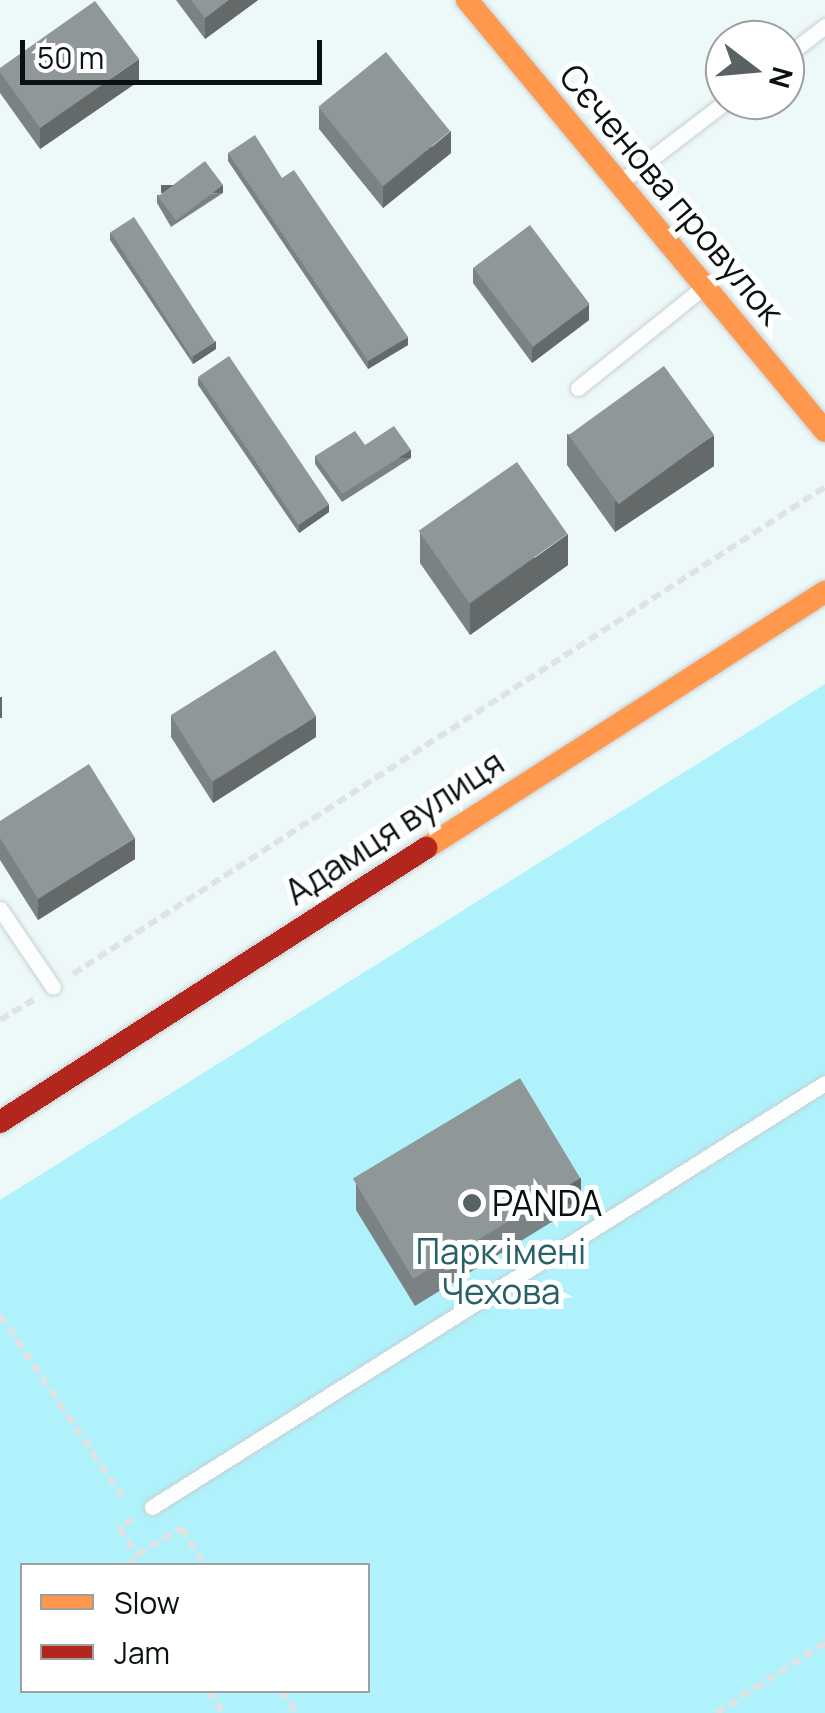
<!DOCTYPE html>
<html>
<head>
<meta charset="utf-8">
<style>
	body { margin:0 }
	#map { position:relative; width:825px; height:1713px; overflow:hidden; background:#edf8f9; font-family:Manrope,sans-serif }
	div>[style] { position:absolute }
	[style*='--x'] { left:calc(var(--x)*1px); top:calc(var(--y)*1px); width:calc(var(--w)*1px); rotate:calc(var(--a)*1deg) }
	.green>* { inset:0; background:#aff2fc }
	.path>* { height:6px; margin-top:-3px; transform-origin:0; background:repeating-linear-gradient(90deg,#dfe3e4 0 10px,transparent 0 15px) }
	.roads { filter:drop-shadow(0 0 2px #c7cfd0) drop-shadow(0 0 2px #c7cfd0) }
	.lane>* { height:15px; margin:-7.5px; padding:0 7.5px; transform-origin:7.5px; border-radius:7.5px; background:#fcfefe }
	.slow>* { height:22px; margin:-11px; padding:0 11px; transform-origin:11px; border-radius:11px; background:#ff974d }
	.jam>* { height:22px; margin:-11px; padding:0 11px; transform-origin:11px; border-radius:11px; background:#b3261e }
	.wall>* { inset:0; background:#7b8283 }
	.shaded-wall>* { inset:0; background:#646a6a; transform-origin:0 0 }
	.building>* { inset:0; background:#8f9798; transform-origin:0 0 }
	.dots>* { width:28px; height:28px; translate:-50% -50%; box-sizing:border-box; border:5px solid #fff; border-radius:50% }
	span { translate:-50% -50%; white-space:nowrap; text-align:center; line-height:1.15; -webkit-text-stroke:10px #fff; paint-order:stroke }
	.street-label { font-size:35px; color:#0a1112 }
	.poi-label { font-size:35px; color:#0a1112 }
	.left { translate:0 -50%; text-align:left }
	.park-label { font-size:35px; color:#286068 }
	.legend { position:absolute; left:20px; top:1563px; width:350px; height:130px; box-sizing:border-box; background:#fff; border:2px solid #9da0a0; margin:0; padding:12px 18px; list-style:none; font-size:30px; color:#0a1112 }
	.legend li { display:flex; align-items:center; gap:20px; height:50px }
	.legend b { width:50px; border:2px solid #9da0a0 }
	.north { position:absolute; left:705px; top:20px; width:100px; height:100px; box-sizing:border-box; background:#fff; border:2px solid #9da0a0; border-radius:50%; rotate:106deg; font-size:28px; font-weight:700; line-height:40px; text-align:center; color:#0a1112 }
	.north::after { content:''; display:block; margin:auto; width:35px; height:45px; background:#596263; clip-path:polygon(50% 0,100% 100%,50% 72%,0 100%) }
	.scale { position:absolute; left:20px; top:40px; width:302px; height:45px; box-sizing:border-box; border:5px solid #0a1112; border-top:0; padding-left:12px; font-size:30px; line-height:35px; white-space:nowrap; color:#0a1112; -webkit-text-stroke:8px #fff; paint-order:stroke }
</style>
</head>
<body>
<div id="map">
	<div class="green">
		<div style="clip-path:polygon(evenodd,825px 684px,825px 1713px,0 1713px,0 1200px,825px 684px,22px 1566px,368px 1566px,368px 1690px,22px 1690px,22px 1566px)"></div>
	</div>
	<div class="path">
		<div style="--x:73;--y:974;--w:896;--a:-32.93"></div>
		<div style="--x:0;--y:1020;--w:39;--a:-31"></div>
		<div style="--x:0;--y:1315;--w:224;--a:56.1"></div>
		<div style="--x:133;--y:1519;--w:16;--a:150"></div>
		<div style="--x:119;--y:1527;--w:33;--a:57"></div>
		<div style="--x:137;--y:1555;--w:52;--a:-31.5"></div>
		<div style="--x:181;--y:1528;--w:45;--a:57.7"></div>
		<div style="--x:128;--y:1566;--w:14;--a:-51"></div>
		<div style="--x:208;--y:1690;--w:27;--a:57"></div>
		<div style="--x:282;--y:1690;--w:27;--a:59"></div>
		<div style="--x:716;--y:1713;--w:130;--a:-32.7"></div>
	</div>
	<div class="roads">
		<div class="lane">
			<div style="--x:785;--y:57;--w:51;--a:-37.8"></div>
			<div style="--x:622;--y:181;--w:133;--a:-37.4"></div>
			<div style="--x:578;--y:388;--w:156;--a:-38.8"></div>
			<div style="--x:0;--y:909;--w:94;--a:55.8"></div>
			<div style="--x:152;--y:1507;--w:795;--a:-32.21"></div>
		</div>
		<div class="slow">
			<div style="--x:467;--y:0;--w:560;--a:50.29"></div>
			<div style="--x:426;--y:848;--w:474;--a:-32.7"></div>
		</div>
		<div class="jam">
			<div style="--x:0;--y:1122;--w:507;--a:-32.75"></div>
		</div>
	</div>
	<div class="wall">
		<div style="clip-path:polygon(176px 0,258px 0,205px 39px)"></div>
		<div style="clip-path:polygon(0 68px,139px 81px,40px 149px,0 93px)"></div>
		<div style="clip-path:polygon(319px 108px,451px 153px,383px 208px,319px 129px)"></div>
		<div style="clip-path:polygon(228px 153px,282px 178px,408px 345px,368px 369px,228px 161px)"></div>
		<div style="clip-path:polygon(223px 193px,171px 227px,157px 203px,157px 195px)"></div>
		<div style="clip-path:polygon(110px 232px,216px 349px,193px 364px,110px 240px)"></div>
		<div style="clip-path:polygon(473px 268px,589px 320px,532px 363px,473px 283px)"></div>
		<div style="clip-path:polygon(198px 377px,329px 512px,299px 533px,198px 385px)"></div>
		<div style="clip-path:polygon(567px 434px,714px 466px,615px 532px,567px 465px)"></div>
		<div style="clip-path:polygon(365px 445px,411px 458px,342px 502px,315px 464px,315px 456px)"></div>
		<div style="clip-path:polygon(420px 532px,568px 565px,470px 635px,420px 563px)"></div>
		<div style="clip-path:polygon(171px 716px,316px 737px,213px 803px,171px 737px)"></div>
		<div style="clip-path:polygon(0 821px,135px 859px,38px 920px,0 860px)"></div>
		<div style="clip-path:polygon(356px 1184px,581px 1204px,415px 1306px,356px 1210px)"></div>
	</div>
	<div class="shaded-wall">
		<div style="clip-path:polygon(229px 0,258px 0,205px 39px,205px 18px)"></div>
		<div style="clip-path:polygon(139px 59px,139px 81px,40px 149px,40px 128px)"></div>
		<div style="clip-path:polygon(451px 131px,451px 153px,383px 208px,383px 187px)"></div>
		<div style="left:223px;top:185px;width:8px;height:62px;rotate:90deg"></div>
		<div style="clip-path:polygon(589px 304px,589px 320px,532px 363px,532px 348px)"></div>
		<div style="clip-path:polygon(408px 337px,408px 345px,368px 369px,368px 361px)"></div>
		<div style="clip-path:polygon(216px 341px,216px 349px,193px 364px,193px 356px)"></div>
		<div style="clip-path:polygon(714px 435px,714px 466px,615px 532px,615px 501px)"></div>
		<div style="left:411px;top:450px;width:8px;height:82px;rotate:90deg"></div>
		<div style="clip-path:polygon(329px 504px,329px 512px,299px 533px,299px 525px)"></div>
		<div style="clip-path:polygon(568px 534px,568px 565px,470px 635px,470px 604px)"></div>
		<div style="left:2px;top:697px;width:21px;height:2px;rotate:90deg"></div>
		<div style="clip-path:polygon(316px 716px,316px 737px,213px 803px,213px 782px)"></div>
		<div style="clip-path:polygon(135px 838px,135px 859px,38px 920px,38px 899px)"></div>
		<div style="left:581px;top:1178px;width:26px;height:195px;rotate:90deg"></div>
	</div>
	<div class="building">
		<div style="clip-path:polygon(191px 0,229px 0,205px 18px)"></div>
		<div style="clip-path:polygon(95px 1px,139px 59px,40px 128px,0 72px,0 68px)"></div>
		<div style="left:386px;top:52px;width:102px;height:87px;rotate:51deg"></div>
		<div style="clip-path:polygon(255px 135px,282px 178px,294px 170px,408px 337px,368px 361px,228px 153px)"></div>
		<div style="left:205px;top:161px;width:30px;height:59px;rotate:53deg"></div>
		<div style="left:134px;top:217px;width:149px;height:28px;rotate:57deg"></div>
		<div style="left:530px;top:225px;width:99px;height:71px;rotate:53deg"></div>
		<div style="left:229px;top:356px;width:179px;height:37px;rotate:56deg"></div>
		<div style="left:664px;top:366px;width:85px;height:118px;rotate:54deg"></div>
		<div style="clip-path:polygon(394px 426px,411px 450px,342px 494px,315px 456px,355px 431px,365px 445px)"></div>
		<div style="left:517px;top:462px;width:88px;height:120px;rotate:55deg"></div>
		<div style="left:275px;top:650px;width:78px;height:123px;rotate:58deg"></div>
		<div style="clip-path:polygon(89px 764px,135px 838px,38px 899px,0 838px,0 821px)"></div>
		<div style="left:520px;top:1078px;width:117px;height:195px;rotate:59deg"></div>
	</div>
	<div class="dots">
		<div style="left:472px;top:1203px;background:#596263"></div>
	</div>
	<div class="street-label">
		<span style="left:672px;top:194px;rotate:50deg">Сєченова провулок</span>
		<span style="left:394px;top:827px;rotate:-33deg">Адамця вулиця</span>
	</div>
	<div class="poi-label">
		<span class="left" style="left:492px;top:1203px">PANDA</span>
	</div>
	<div class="park-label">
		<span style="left:501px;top:1271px">Парк імені<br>Чехова</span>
	</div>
	<ul class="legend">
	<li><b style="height:12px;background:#ff974d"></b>Slow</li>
	<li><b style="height:12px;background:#b3261e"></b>Jam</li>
	</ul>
	<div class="north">N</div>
	<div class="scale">50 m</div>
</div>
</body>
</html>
